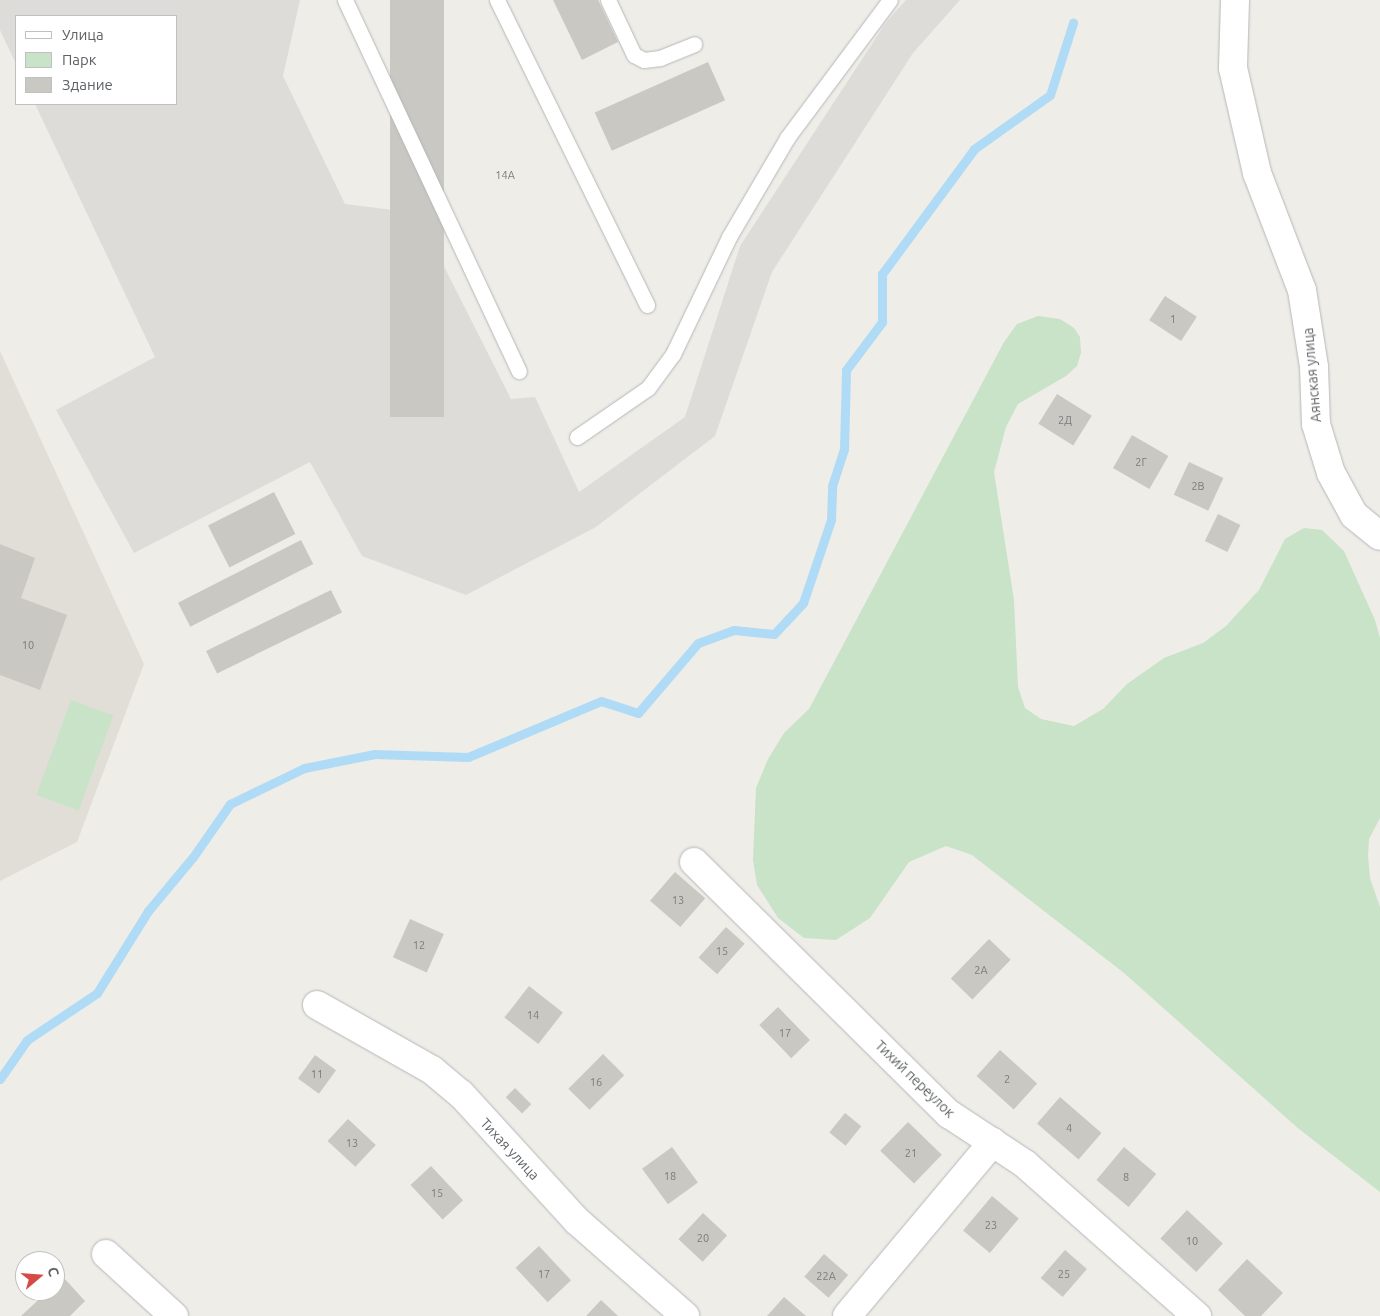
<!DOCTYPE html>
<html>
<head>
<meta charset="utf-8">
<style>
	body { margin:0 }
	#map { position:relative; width:1380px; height:1316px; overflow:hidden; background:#efede7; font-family:Ubuntu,sans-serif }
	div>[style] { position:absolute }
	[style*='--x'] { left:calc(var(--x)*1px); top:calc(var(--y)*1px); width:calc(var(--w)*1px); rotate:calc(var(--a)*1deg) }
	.industrial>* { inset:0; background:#dedcd9 }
	.education>* { inset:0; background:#e1ded8 }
	.green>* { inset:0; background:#c8e3c7; transform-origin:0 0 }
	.stream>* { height:9px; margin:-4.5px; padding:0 4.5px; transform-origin:4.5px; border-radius:4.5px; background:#b0dbf6 }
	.building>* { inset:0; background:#cac8c3; transform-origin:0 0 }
	.roads { filter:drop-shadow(0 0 1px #b4b7ba) drop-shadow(0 0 1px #b4b7ba) }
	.lane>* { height:15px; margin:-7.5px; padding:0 7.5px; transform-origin:7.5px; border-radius:7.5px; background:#fff }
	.street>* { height:28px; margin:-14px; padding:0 14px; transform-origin:14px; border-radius:14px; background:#fff }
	span { translate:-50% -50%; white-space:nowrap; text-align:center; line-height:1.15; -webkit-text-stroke:4px #fff; paint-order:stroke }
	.number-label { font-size:11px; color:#797c7c }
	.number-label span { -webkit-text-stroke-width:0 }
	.street-label { font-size:14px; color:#5e6265 }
	.legend { position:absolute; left:15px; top:15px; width:162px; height:90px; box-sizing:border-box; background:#fff; border:1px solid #bfc0c1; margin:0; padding:6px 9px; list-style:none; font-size:15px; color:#5e6265 }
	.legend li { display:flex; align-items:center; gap:10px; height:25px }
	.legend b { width:25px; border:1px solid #bfc0c1 }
	.north { position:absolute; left:15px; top:1251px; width:50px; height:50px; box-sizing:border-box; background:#fff; border:1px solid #bfc0c1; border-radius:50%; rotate:72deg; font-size:14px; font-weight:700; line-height:20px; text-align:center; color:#5e6265 }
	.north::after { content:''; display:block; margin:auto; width:18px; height:22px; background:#d64a46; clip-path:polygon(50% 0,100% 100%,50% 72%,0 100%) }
</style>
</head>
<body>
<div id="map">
	<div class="industrial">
		<div style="clip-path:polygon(0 0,300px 0,283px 76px,345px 204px,417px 213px,511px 399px,535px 397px,579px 492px,685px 417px,740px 246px,887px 21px,906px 0,960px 0,913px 53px,772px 272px,715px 436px,596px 527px,466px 595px,362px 556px,310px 462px,134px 553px,56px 410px,155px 357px,35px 104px,176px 104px,176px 16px,16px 16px,16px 64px,0 30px)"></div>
	</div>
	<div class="education">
		<div style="clip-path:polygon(0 351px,144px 664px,77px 842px,0 881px)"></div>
	</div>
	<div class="green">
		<div style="clip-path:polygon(1038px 316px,1060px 319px,1074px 328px,1080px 337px,1081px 353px,1077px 366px,1066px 376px,1018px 404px,1006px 427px,994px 472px,1014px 600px,1018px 687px,1025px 708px,1041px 719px,1074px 726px,1103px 709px,1127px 684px,1164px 658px,1203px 643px,1226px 626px,1259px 590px,1285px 539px,1304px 528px,1322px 530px,1344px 551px,1375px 620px,1380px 638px,1380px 818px,1369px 839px,1368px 856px,1370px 878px,1380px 907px,1380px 1192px,1299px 1129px,1124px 973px,972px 855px,946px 846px,909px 862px,870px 918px,836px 940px,804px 938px,778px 918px,757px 885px,753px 860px,756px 788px,768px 759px,784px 733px,809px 709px,1004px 342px,1017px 324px)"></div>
		<div style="left:71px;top:700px;width:45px;height:101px;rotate:20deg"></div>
	</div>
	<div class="stream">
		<div style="--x:0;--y:1079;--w:47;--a:-55.3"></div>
		<div style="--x:27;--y:1040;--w:84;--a:-33.9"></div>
		<div style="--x:97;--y:993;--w:97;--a:-58.1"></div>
		<div style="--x:148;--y:911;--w:70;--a:-50.2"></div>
		<div style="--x:193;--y:857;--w:65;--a:-55.1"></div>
		<div style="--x:230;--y:804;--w:82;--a:-25.9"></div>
		<div style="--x:304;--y:768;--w:72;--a:-11.2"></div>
		<div style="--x:375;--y:754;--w:93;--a:1.8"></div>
		<div style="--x:468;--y:757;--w:144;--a:-22.8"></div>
		<div style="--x:601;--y:701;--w:39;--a:18"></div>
		<div style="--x:638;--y:713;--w:92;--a:-49.4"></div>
		<div style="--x:698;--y:643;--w:38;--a:-20"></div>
		<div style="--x:734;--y:630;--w:40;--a:5.7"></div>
		<div style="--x:774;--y:634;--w:42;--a:-46.9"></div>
		<div style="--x:803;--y:603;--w:88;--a:-71.4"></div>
		<div style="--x:831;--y:520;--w:34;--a:-88"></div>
		<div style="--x:832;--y:486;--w:39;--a:-72"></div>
		<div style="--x:844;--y:449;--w:79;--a:-88.5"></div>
		<div style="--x:846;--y:370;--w:60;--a:-53.1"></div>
		<div style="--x:882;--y:322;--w:48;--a:-90"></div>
		<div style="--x:882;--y:274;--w:155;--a:-53.6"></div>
		<div style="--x:974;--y:149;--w:93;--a:-35.4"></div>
		<div style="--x:1050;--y:95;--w:76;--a:-72.3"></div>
	</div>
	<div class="building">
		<div style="left:390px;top:0;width:54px;height:417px"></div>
		<div style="clip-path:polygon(553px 0,598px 0,618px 42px,582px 60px)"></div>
		<div style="left:708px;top:62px;width:42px;height:124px;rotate:66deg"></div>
		<div style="left:1165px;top:296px;width:38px;height:29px;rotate:33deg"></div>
		<div style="left:1057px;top:394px;width:41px;height:35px;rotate:32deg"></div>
		<div style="left:1132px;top:435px;width:42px;height:38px;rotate:30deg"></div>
		<div style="left:1189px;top:462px;width:38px;height:36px;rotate:25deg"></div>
		<div style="left:274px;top:492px;width:47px;height:74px;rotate:63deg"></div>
		<div style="left:1218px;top:514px;width:25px;height:30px;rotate:26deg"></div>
		<div style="left:301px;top:540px;width:27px;height:138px;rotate:63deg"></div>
		<div style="clip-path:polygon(0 544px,35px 558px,21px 598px,67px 615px,40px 690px,0 675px)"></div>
		<div style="left:331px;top:590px;width:25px;height:139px;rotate:64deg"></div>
		<div style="left:675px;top:872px;width:40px;height:38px;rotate:41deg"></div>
		<div style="left:410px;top:919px;width:37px;height:42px;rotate:24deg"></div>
		<div style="left:726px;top:927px;width:25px;height:41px;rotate:42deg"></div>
		<div style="left:989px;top:939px;width:30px;height:55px;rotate:44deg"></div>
		<div style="left:529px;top:986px;width:43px;height:40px;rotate:38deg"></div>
		<div style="left:778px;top:1007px;width:46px;height:26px;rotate:46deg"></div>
		<div style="left:1000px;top:1050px;width:50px;height:35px;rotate:42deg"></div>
		<div style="left:603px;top:1054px;width:30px;height:49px;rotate:45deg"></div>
		<div style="left:315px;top:1055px;width:26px;height:29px;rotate:36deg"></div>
		<div style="left:515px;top:1088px;width:23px;height:13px;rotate:45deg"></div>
		<div style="left:1060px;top:1097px;width:55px;height:35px;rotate:41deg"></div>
		<div style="left:845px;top:1113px;width:21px;height:25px;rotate:39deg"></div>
		<div style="left:348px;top:1119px;width:38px;height:30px;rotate:43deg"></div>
		<div style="left:908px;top:1122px;width:47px;height:40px;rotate:44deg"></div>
		<div style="left:672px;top:1147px;width:44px;height:37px;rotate:54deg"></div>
		<div style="left:1124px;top:1147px;width:42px;height:43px;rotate:40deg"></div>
		<div style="left:431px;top:1166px;width:47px;height:28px;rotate:47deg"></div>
		<div style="left:992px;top:1196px;width:35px;height:45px;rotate:40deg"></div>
		<div style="left:1187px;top:1210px;width:49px;height:39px;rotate:43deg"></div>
		<div style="left:703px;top:1213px;width:33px;height:36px;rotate:43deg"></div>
		<div style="left:539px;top:1246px;width:47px;height:32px;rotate:47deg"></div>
		<div style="left:1065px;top:1250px;width:29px;height:37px;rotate:41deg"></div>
		<div style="left:824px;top:1254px;width:32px;height:30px;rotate:41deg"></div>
		<div style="clip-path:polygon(1247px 1259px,1283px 1293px,1261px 1316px,1245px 1316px,1218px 1290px)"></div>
		<div style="clip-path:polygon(63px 1277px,85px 1301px,70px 1316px,21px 1316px,48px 1291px,55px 1291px,55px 1284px)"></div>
		<div style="clip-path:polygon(784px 1297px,806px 1316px,767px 1316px)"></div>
		<div style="clip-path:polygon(601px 1300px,618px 1316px,586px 1316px)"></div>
	</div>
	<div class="roads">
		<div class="lane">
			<div style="--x:345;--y:0;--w:410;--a:64.9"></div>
			<div style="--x:497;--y:0;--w:340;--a:63.8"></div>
			<div style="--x:608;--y:0;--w:61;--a:64.7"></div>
			<div style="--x:634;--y:55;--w:11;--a:27"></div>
			<div style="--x:644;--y:60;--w:16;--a:-7"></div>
			<div style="--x:660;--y:58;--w:37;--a:-22"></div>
			<div style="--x:577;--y:437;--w:86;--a:-34.6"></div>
			<div style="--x:648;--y:388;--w:42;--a:-53.7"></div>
			<div style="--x:673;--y:354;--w:130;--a:-64.4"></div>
			<div style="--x:729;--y:237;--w:115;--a:-59.6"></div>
			<div style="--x:787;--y:138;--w:172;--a:-53.3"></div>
		</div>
		<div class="street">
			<div style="--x:1235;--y:0;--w:68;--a:91.7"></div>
			<div style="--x:1233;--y:68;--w:108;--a:77.1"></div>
			<div style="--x:1257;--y:173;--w:125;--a:69"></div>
			<div style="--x:1302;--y:290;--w:78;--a:81.1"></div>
			<div style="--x:1314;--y:367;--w:57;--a:88"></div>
			<div style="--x:1316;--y:424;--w:51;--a:73"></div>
			<div style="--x:1331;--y:473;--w:48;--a:61.3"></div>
			<div style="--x:1354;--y:515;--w:33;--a:39"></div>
			<div style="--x:694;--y:862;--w:359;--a:44.7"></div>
			<div style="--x:949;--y:1114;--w:91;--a:33.3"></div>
			<div style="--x:1025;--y:1164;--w:230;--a:41.5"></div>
			<div style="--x:317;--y:1005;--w:132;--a:29.5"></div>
			<div style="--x:432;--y:1070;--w:38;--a:40"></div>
			<div style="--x:461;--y:1094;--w:172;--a:47.6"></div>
			<div style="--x:577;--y:1221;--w:144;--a:41.3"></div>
			<div style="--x:106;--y:1254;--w:92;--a:42.4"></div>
			<div style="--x:847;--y:1316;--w:227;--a:-50"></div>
		</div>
	</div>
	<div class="number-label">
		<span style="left:505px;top:175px">14А</span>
		<span style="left:1173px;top:319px">1</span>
		<span style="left:1065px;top:420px">2Д</span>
		<span style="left:1141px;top:462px">2Г</span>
		<span style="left:1198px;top:486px">2В</span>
		<span style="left:28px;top:645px">10</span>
		<span style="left:678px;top:900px">13</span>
		<span style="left:419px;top:945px">12</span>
		<span style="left:722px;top:951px">15</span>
		<span style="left:981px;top:970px">2А</span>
		<span style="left:533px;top:1015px">14</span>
		<span style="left:785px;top:1033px">17</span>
		<span style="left:317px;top:1074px">11</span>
		<span style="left:1007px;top:1079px">2</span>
		<span style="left:596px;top:1082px">16</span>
		<span style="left:1069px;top:1128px">4</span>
		<span style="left:352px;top:1143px">13</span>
		<span style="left:911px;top:1153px">21</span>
		<span style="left:670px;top:1176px">18</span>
		<span style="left:1126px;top:1177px">8</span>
		<span style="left:437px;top:1193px">15</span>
		<span style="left:991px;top:1225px">23</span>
		<span style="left:703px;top:1238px">20</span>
		<span style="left:1192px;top:1241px">10</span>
		<span style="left:544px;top:1274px">17</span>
		<span style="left:1064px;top:1274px">25</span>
		<span style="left:826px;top:1276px">22А</span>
	</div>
	<div class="street-label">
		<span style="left:1312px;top:375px;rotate:-95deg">Аянская улица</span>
		<span style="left:915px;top:1079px;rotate:44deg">Тихий переулок</span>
		<span style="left:510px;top:1149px;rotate:47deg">Тихая улица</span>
	</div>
	<ul class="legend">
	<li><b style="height:6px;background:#fff"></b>Улица</li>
	<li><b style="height:14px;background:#c8e3c7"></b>Парк</li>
	<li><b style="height:14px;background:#cac8c3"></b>Здание</li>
	</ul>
	<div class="north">С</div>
</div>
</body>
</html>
